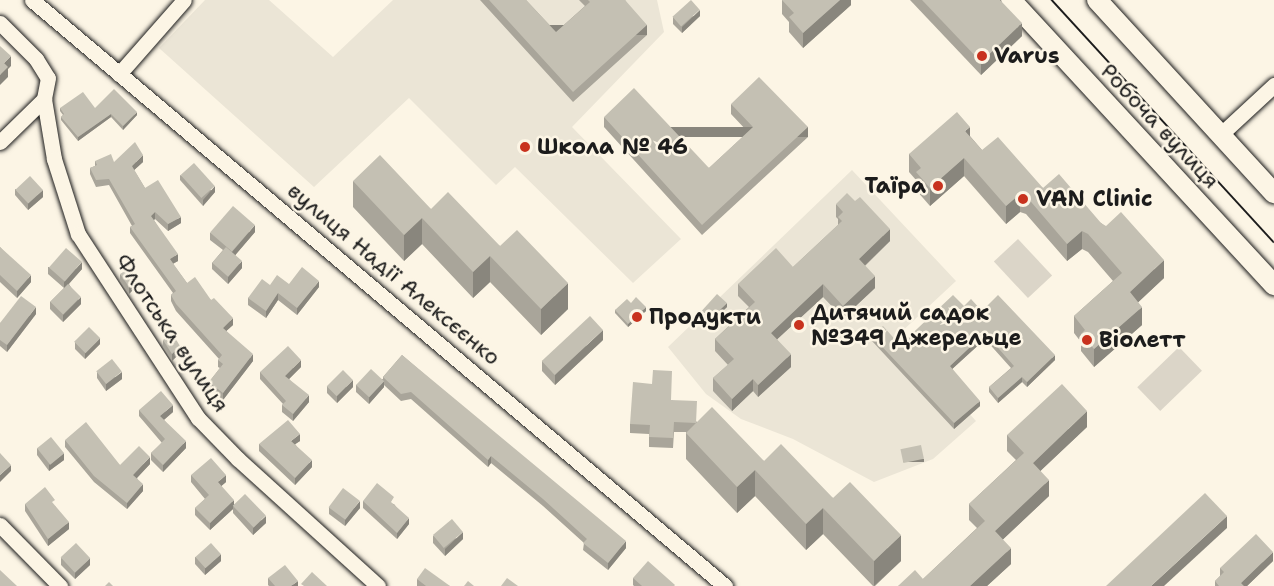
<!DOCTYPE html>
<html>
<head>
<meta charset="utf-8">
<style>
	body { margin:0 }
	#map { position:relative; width:1274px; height:586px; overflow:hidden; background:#fcf5e5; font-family:"Shantell Sans",sans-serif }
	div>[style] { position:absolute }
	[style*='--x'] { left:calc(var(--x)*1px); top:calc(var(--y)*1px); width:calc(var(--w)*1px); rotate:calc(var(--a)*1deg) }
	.built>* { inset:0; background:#ebe5d6 }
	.green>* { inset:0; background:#dbd5c8; transform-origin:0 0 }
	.roads { filter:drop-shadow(0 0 2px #1c1c1c) drop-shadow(0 0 2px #1c1c1c) }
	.minor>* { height:15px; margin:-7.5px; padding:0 7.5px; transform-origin:7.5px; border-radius:7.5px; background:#fcf5e5 }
	.major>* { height:20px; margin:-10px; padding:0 10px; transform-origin:10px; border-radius:10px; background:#fcf5e5 }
	.tram>* { height:1.5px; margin:-0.75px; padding:0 0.75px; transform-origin:0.75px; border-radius:0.75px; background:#1c1c1c }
	.wall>* { inset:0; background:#a9a59a }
	.shaded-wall>* { inset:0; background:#89867d; transform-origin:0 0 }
	.building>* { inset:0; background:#c4c0b3; transform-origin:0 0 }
	.dots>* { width:16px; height:16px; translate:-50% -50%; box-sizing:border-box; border:3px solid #fcf5e5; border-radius:50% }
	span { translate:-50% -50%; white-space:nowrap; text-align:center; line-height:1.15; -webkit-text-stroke:5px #fcf5e5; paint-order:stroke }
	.poi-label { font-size:22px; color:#1c1c1c; font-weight:700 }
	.left { translate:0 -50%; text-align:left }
	.right { translate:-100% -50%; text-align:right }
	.street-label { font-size:22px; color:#1c1c1c }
</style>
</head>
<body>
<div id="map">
	<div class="built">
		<div style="clip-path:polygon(205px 0,269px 0,333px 57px,393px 0,657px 0,664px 32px,572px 127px,681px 239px,633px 283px,515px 167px,496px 185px,409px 98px,314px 187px,159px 48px)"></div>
		<div style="clip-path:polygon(852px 170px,956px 281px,898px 335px,976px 421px,933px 459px,874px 482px,793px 439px,741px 419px,706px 394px,668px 347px)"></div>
	</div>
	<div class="green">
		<div style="left:1018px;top:239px;width:50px;height:33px;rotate:47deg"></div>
		<div style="left:1179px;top:347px;width:33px;height:58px;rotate:46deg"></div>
	</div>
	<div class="roads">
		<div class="minor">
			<div style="--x:32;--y:0;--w:908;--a:40.22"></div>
			<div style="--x:0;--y:23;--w:51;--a:45"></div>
			<div style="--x:36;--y:59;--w:22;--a:58"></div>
			<div style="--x:48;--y:78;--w:21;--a:101"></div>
			<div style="--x:119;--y:74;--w:98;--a:-48.7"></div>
			<div style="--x:1220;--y:135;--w:74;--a:-42.8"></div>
			<div style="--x:0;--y:142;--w:62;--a:-44.3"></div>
			<div style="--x:44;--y:99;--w:61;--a:80.5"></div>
			<div style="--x:54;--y:159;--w:79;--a:72.3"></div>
			<div style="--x:78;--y:234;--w:220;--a:56.9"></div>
			<div style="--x:198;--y:418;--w:57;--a:45.7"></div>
			<div style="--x:238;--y:459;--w:189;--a:42.2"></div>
			<div style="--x:0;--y:525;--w:86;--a:45.5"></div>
		</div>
		<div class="major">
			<div style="--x:1011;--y:0;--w:388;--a:47.3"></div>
			<div style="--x:1097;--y:0;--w:262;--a:47.5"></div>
		</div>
	</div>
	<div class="tram">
		<div style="--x:1052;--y:0;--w:328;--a:47.5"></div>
	</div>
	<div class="wall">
		<div style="clip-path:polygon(480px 0,526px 0,556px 32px,585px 6px,579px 0,625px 0,647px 35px,573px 102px)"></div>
		<div style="clip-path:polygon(782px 0,851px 0,851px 5px,803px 48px,789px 32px,789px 22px,782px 14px)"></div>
		<div style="clip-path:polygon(910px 0,1000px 0,1022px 36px,981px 75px)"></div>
		<div style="clip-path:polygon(700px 16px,682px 33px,673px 24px,673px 17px)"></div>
		<div style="clip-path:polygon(731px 104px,808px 137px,702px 235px,604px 127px,604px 117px,709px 168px,748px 132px,731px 114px)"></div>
		<div style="clip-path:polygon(60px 108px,95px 108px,137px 115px,123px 130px,111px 117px,78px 141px,61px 120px,61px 117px,63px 115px,60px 111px)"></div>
		<div style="clip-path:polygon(970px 136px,982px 150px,1043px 188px,1101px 223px,1164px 278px,1138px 302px,1142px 325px,1094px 367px,1081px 351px,1081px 342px,1074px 333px,1074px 316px,1113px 281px,1088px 252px,1082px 249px,1067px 261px,1026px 214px,1020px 212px,1006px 224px,964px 176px,930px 206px,916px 190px,916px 180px,909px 172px,909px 154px)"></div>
		<div style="clip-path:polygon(95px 161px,114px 162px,143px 162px,134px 170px,145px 188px,181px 223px,168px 231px,155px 219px,154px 220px,178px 261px,173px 264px,187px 283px,211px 300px,233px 325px,226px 331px,253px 361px,223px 400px,209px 389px,209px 382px,220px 368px,218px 367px,218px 360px,219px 359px,176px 311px,171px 301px,171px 295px,173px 293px,130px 233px,130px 227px,132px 226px,109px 185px,96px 187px,90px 174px,90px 168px,95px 166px)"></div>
		<div style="clip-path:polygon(180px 175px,215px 192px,203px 206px,180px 180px)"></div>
		<div style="clip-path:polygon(353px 181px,431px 209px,500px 246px,568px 309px,541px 335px,490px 282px,473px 298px,422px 244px,404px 261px,353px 207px)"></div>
		<div style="clip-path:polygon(15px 189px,43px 197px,28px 210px,15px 195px)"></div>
		<div style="clip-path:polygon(836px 204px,890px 241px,865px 266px,875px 288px,843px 318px,823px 297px,777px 339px,791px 367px,758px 397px,753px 391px,732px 411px,713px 391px,713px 378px,728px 365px,715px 351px,715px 339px,749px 307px,738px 296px,738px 284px,793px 267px,838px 225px,838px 219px,836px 217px)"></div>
		<div style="clip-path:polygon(255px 232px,235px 255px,242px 268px,228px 284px,212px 269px,212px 263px,223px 250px,210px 240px,210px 233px)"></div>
		<div style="clip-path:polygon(0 247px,31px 282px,17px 298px,0 282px)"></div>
		<div style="clip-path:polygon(48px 267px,82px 269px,69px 284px,81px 304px,63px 322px,50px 309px,50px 302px,64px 288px,48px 274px)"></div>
		<div style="clip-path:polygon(120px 274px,137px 286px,129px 294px,120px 281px)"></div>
		<div style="clip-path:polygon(289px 284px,319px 287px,297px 315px,278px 300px,266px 318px,248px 305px,248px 298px,270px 285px)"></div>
		<div style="clip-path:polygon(631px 303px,646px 311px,628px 327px,615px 313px,615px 310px)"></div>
		<div style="clip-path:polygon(964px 306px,982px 311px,1055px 360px,1027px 387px,1022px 382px,998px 403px,989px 392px,989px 387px,1011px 368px,985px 339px,952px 369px,980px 406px,954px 429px,872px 341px,872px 336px,900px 345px)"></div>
		<div style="clip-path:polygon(727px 307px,708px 325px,699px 315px,699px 312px)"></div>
		<div style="clip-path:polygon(36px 314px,7px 352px,0 346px,0 323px)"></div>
		<div style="clip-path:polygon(163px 340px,180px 353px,172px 361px,163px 347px)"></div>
		<div style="clip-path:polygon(603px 340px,555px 385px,542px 371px,542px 361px)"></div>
		<div style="clip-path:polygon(75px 342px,100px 344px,85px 359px,75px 349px)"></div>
		<div style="clip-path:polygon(402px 355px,626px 548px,608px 570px,583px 550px,584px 543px,543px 506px,491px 463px,488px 467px,411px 399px,401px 401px,384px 385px,384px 387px,369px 404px,356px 392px,356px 385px,383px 379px,383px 377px)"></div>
		<div style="clip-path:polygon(301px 367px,289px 379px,309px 402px,293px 421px,282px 412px,282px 405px,283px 404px,260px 379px,260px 372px)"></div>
		<div style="clip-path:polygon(97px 372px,122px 379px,106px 391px,97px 378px)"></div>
		<div style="clip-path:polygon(327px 386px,353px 387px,337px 403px,327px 393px)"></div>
		<div style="clip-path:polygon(672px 400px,697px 422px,764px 461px,833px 498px,901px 561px,875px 586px,873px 586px,823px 534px,806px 550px,755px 496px,737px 513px,686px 459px,686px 432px,674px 432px,673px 448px,649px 447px,649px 434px,630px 433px,630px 424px)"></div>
		<div style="clip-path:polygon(139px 410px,173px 412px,164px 420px,186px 448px,163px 472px,151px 460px,151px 453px,162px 443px,139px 416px)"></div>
		<div style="clip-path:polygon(1087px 427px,1040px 471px,1049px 496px,1002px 540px,1011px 564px,987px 586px,898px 586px,923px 579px,977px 528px,969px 520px,969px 504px,1016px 460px,1007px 451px,1007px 435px)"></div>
		<div style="clip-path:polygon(65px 440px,120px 465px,150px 464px,137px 478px,143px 491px,127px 509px,94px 482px,65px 447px)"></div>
		<div style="clip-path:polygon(300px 441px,295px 444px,312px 467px,295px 485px,259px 451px,259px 444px)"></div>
		<div style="clip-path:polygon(37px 448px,64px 460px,49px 471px,37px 455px)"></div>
		<div style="clip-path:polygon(191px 475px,226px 482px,221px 486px,234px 504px,266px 523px,253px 535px,233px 513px,233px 509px,210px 530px,195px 515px,195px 508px,205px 499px,191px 482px)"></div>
		<div style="clip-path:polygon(363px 501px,394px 504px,409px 524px,397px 539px,363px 508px)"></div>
		<div style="clip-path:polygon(25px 504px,55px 506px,69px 529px,48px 546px,25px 511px)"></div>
		<div style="clip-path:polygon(329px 507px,360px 508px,345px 526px,329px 514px)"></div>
		<div style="clip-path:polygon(433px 536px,463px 539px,445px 556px,433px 543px)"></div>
		<div style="clip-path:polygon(195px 557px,221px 561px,205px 575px,195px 564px)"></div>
		<div style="clip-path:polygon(61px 558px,90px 565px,75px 579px,61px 565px)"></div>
		<div style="clip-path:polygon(1273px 561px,1247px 586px,1215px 586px,1215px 581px,1220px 576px,1220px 568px)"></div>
		<div style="clip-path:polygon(268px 578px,298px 586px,269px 586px,268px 585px)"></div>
		<div style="clip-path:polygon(633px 578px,675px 586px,634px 586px,633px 585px)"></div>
		<div style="clip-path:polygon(417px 579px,450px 586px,417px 586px)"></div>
	</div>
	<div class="shaded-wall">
		<div style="clip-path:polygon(840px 0,851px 0,851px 5px,803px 48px,803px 33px)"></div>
		<div style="clip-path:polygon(700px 10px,700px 16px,682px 33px,682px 27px)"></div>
		<div style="clip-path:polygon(1022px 23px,1022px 36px,981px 75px,981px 62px)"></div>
		<div style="left:647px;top:25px;width:10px;height:100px;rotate:90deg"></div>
		<div style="clip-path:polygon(11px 56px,11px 66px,8px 69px,8px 77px,0 85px,0 75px,4px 63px)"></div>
		<div style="clip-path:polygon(137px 112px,137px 115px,123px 130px,123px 126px)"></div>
		<div style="clip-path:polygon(111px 114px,111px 117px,78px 141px,78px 137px)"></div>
		<div style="left:808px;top:127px;width:10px;height:144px;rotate:90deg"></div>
		<div style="clip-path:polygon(970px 127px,970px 145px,965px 131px)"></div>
		<div style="clip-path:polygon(143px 155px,143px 162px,132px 172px,132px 166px)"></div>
		<div style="clip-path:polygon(964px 158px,964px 176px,930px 206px,930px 188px)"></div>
		<div style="clip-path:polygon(215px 186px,215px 192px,203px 206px,203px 200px)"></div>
		<div style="clip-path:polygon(43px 190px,43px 197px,28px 210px,28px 203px)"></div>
		<div style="clip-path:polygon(1020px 194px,1020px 212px,1006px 224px,1006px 206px)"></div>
		<div style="clip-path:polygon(155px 212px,155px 219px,151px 222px,151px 216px)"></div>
		<div style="clip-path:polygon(181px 217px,181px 223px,168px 231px,168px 224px)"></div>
		<div style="clip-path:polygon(422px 218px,422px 244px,404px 261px,404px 235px)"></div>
		<div style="clip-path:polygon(255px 225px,255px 232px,232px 259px,232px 252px)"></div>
		<div style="clip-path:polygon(890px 229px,890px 241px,859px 271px,859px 259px)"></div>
		<div style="clip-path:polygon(1082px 231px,1082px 249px,1067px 261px,1067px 244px)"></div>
		<div style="clip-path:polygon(178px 254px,178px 261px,170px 265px,170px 259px)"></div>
		<div style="clip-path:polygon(490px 256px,490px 282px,473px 298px,473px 272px)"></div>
		<div style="clip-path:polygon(1164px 260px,1164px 278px,1130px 310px,1130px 292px)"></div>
		<div style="clip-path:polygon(242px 261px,242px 268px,228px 284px,228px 277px)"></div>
		<div style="clip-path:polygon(82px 262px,82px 269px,64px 289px,64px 282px)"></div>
		<div style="clip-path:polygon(31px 275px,31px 282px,17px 298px,17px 291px)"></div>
		<div style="clip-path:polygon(875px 276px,875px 288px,843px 318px,843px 306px)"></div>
		<div style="clip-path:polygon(137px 280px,137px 286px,129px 294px,129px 287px)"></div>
		<div style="clip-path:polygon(319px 281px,319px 287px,297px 315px,297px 308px)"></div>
		<div style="clip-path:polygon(568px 283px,568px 309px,541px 335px,541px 309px)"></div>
		<div style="clip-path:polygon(823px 284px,823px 297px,771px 345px,771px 333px)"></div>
		<div style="clip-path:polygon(278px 293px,278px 300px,266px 318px,266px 311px)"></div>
		<div style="clip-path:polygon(81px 297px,81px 304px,63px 322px,63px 315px)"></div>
		<div style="clip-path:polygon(727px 303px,727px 307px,708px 325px,708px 321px)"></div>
		<div style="clip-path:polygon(36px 307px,36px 314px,7px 352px,7px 345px)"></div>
		<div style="clip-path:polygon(646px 307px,646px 311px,628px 327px,628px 324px)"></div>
		<div style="clip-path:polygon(1142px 307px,1142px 325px,1094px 367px,1094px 349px)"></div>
		<div style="clip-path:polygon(233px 318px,233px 325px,223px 334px,223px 328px)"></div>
		<div style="clip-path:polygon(603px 330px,603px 340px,555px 385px,555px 375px)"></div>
		<div style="clip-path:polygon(985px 333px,985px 339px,950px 371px,950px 366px)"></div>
		<div style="clip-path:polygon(100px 338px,100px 344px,85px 359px,85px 353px)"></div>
		<div style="clip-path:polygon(180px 346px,180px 353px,172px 361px,172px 354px)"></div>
		<div style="clip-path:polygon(253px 354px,253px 361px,223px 400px,223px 393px)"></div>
		<div style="clip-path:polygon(791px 354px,791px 367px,758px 397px,758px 385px)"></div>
		<div style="clip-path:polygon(1055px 355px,1055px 360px,1027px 387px,1027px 382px)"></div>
		<div style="clip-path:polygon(301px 360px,301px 367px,285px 383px,285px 376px)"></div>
		<div style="clip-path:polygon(122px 372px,122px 379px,106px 391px,106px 384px)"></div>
		<div style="clip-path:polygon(1022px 377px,1022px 382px,998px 403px,998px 398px)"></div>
		<div style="clip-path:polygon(753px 379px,753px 391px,732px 411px,732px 399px)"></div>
		<div style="clip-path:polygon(353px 380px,353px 387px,337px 403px,337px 396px)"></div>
		<div style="clip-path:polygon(384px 381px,384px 387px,369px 404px,369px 397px)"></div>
		<div style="clip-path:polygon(309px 395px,309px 402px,293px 421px,293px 414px)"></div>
		<div style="clip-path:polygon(980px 401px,980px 406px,954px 429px,954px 423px)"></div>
		<div style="clip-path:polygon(173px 405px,173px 412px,160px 423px,160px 416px)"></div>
		<div style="clip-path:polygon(1087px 411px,1087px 427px,1033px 478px,1033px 463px)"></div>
		<div style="clip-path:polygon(300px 434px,300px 441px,291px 447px,291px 441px)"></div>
		<div style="clip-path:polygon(186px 441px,186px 448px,163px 472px,163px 465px)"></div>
		<div style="clip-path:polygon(64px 453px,64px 460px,49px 471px,49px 465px)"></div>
		<div style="clip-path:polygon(491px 456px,491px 463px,488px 467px,488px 460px)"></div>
		<div style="clip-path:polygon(150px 457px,150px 464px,133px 482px,133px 475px)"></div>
		<div style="left:924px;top:459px;width:3px;height:21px;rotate:90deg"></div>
		<div style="clip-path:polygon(312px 460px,312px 467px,295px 485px,295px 478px)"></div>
		<div style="clip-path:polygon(11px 465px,11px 471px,0 482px,0 475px)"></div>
		<div style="clip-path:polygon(755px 470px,755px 496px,737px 513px,737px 487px)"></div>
		<div style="clip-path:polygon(226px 475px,226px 482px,218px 489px,218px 482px)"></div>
		<div style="clip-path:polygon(1049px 480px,1049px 496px,995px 547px,995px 531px)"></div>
		<div style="clip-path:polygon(143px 484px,143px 491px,127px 509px,127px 503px)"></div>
		<div style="clip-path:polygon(234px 500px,234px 507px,233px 506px,233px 509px,210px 530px,210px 523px)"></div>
		<div style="clip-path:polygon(360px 501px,360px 508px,345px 526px,345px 519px)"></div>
		<div style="clip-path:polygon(823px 508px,823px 534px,806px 550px,806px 524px)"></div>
		<div style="clip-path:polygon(266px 516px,266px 523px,253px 535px,253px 528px)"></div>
		<div style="clip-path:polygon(1227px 516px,1227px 528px,1164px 586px,1151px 586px)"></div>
		<div style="clip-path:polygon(409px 518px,409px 524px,397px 539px,397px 533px)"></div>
		<div style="clip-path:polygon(69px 522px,69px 529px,48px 546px,48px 539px)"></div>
		<div style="clip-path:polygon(463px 532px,463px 539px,445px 556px,445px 549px)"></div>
		<div style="clip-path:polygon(901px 535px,901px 561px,874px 586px,874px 561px)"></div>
		<div style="clip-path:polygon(626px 541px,626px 548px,608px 570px,608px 563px)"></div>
		<div style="clip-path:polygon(1011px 548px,1011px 564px,987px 586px,970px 586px)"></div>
		<div style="clip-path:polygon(1273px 552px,1273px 561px,1247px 586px,1241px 586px,1241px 583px)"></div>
		<div style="clip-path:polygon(221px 554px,221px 561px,205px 575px,205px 568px)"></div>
		<div style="clip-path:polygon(90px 558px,90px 565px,75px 579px,75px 572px)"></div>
		<div style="clip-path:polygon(298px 581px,298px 586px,291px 586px)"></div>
	</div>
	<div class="building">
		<div style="clip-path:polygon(489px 0,526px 0,556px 32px,590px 2px,588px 0,625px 0,647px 25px,573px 92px)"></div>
		<div style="left:691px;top:0;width:13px;height:25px;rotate:48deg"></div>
		<div style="clip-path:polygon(782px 0,840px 0,803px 33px,789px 17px,794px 13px)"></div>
		<div style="clip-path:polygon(922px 0,1000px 0,1022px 23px,981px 62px)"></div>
		<div style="clip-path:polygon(0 46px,11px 56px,4px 63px,8px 67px,0 75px)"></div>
		<div style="clip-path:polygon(759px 77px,808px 127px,702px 225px,604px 117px,634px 88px,709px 168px,753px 127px,731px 104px)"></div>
		<div style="clip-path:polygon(114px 89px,137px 112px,123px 126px,111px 114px,78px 137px,61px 117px,64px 114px,60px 108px,83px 92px,95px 108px)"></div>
		<div style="clip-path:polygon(957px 112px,970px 127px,965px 131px,982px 150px,998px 137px,1043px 188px,1059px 174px,1101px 223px,1106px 226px,1121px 212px,1164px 260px,1130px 292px,1142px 307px,1094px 349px,1081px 334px,1085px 330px,1074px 316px,1122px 273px,1088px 234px,1082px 231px,1067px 244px,1026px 196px,1020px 194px,1006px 206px,964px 158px,930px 188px,916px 172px,921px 168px,909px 154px)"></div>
		<div style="clip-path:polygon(135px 142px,143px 155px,132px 166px,145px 188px,158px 180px,181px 217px,168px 224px,155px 212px,151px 216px,178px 254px,170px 259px,187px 283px,195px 277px,211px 300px,214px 298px,233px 318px,223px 328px,253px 354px,223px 393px,209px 382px,223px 364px,218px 360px,222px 355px,176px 304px,171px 295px,176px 291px,130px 227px,135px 224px,109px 179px,96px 180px,90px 168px,97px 165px,95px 161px,111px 154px,114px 162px)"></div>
		<div style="clip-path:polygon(380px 155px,431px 209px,448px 192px,500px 246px,517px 230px,568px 283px,541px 309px,490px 256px,473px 272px,422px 218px,404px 235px,353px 181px)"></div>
		<div style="left:194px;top:163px;width:31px;height:18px;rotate:48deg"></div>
		<div style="left:30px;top:176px;width:19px;height:20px;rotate:47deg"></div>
		<div style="clip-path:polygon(847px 193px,855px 201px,860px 197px,890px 229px,859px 259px,875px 276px,843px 306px,823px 284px,771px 333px,791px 354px,758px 385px,753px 379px,732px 399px,713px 378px,734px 359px,715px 339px,755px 302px,738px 284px,776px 248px,793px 267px,842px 221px,838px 217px,843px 212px,836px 204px)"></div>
		<div style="left:233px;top:206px;width:29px;height:35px;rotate:41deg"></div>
		<div style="clip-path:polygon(0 247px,31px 275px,17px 291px,0 275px)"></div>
		<div style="left:226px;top:247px;width:21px;height:21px;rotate:41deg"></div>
		<div style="left:66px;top:248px;width:21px;height:26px;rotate:41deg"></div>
		<div style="clip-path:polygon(302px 267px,319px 281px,297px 308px,278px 293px,266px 311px,248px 298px,262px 279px,270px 285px,277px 275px,289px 284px)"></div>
		<div style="clip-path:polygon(130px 268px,137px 280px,129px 287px,120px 274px)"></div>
		<div style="left:68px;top:284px;width:18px;height:25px;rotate:45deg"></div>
		<div style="left:717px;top:294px;width:13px;height:25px;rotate:42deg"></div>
		<div style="clip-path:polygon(953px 295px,964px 306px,971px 299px,982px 311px,998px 295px,1055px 355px,1027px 382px,1022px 377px,998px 398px,989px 387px,1014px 366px,985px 333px,950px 366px,980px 401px,954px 423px,872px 336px,883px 326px,900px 345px)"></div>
		<div style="clip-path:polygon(21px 296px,36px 307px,7px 345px,0 340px,0 323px)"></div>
		<div style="clip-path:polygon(636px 297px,646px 307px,628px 324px,615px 310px,627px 299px,631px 303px)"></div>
		<div style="left:590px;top:316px;width:19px;height:66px;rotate:47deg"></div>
		<div style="left:89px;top:327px;width:16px;height:21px;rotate:45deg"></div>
		<div style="clip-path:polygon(172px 333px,180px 346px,172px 354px,163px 340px)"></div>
		<div style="clip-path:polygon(288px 346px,301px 360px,285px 376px,309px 395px,293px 414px,282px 405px,286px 401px,260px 372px)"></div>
		<div style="clip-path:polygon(402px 355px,626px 541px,608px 563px,583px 543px,587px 539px,543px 499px,491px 456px,488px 460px,411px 392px,401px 394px,383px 377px)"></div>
		<div style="left:112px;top:359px;width:16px;height:20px;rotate:52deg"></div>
		<div style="left:371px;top:369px;width:18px;height:22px;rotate:43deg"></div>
		<div style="left:343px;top:370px;width:14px;height:23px;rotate:45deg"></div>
		<div style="clip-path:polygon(653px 370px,672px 371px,671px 400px,697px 401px,696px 423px,674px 422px,673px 438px,649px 437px,650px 425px,630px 424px,633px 382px,652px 384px)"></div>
		<div style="clip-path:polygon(1062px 384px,1087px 411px,1033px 463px,1049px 480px,995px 531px,1011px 548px,970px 586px,898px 586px,915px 570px,923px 579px,985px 521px,969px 504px,1024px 453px,1007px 435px)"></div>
		<div style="clip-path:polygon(161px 391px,173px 405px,160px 416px,186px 441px,163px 465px,151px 453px,165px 439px,139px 410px)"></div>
		<div style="clip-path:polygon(712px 407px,764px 461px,781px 444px,833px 498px,850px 482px,901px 535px,874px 561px,823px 508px,806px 524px,755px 470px,737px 487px,686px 433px)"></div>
		<div style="clip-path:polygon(288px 420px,300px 434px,291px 441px,312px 460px,295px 478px,259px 444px)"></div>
		<div style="clip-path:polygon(86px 422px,120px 465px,139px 446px,150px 457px,133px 475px,143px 484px,127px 503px,94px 476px,65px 440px)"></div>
		<div style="left:51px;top:437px;width:21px;height:18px;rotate:51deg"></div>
		<div style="left:921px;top:445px;width:14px;height:21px;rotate:78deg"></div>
		<div style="clip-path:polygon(0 453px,11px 465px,0 475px)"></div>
		<div style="clip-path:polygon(211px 458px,226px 475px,218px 482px,234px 500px,210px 523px,195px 508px,209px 495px,191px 475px)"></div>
		<div style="clip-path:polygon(377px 483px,394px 497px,391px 502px,409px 518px,397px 533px,363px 501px)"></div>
		<div style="clip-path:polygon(45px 487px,55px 500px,52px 502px,69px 522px,48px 539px,25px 504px)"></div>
		<div style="left:343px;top:488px;width:21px;height:24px;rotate:37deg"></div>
		<div style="clip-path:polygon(1205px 493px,1227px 516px,1151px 586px,1106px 586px)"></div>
		<div style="left:245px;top:494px;width:30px;height:17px;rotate:46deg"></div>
		<div style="left:452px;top:519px;width:17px;height:25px;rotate:50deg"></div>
		<div style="clip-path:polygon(1256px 534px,1273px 552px,1241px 583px,1244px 586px,1219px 586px,1215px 581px,1224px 572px,1220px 568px)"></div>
		<div style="left:76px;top:543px;width:21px;height:21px;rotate:47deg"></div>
		<div style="left:211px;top:543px;width:15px;height:21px;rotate:48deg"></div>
		<div style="clip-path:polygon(648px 561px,675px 585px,674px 586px,642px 586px,633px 578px)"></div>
		<div style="clip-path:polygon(285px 565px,298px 581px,291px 586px,275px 586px,268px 578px)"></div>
		<div style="clip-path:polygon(425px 568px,450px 586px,426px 586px,417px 579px)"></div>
		<div style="clip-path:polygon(0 570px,17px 586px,0 586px)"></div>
		<div style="clip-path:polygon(312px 572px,327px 586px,304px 586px,301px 584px)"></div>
		<div style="clip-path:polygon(507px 578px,518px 586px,501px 586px)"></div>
		<div style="clip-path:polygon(468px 581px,474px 586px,464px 586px)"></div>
		<div style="clip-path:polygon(109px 582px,113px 586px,105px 586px)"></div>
	</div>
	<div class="dots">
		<div style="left:982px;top:56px;background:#c8321e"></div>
		<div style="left:525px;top:147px;background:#c8321e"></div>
		<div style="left:938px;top:186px;background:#c8321e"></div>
		<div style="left:1023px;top:199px;background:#c8321e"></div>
		<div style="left:637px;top:317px;background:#c8321e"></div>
		<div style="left:799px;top:325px;background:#c8321e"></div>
		<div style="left:1087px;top:340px;background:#c8321e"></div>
	</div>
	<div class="poi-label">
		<span class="left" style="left:994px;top:56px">Varus</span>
		<span class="left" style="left:537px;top:147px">Школа № 46</span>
		<span class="right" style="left:926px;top:186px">Таїра</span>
		<span class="left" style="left:1036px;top:199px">VAN Clinic</span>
		<span class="left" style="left:811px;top:325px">Дитячий садок<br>№349 Джерельце</span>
		<span class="left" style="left:649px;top:317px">Продукти</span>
		<span class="left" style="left:1099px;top:340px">Віолетт</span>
	</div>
	<div class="street-label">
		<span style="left:1160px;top:126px;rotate:47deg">Робоча вулиця</span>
		<span style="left:394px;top:274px;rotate:40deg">вулиця Надії Алексєєнко</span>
		<span style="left:172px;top:333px;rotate:56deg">Флотська вулиця</span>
	</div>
</div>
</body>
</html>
